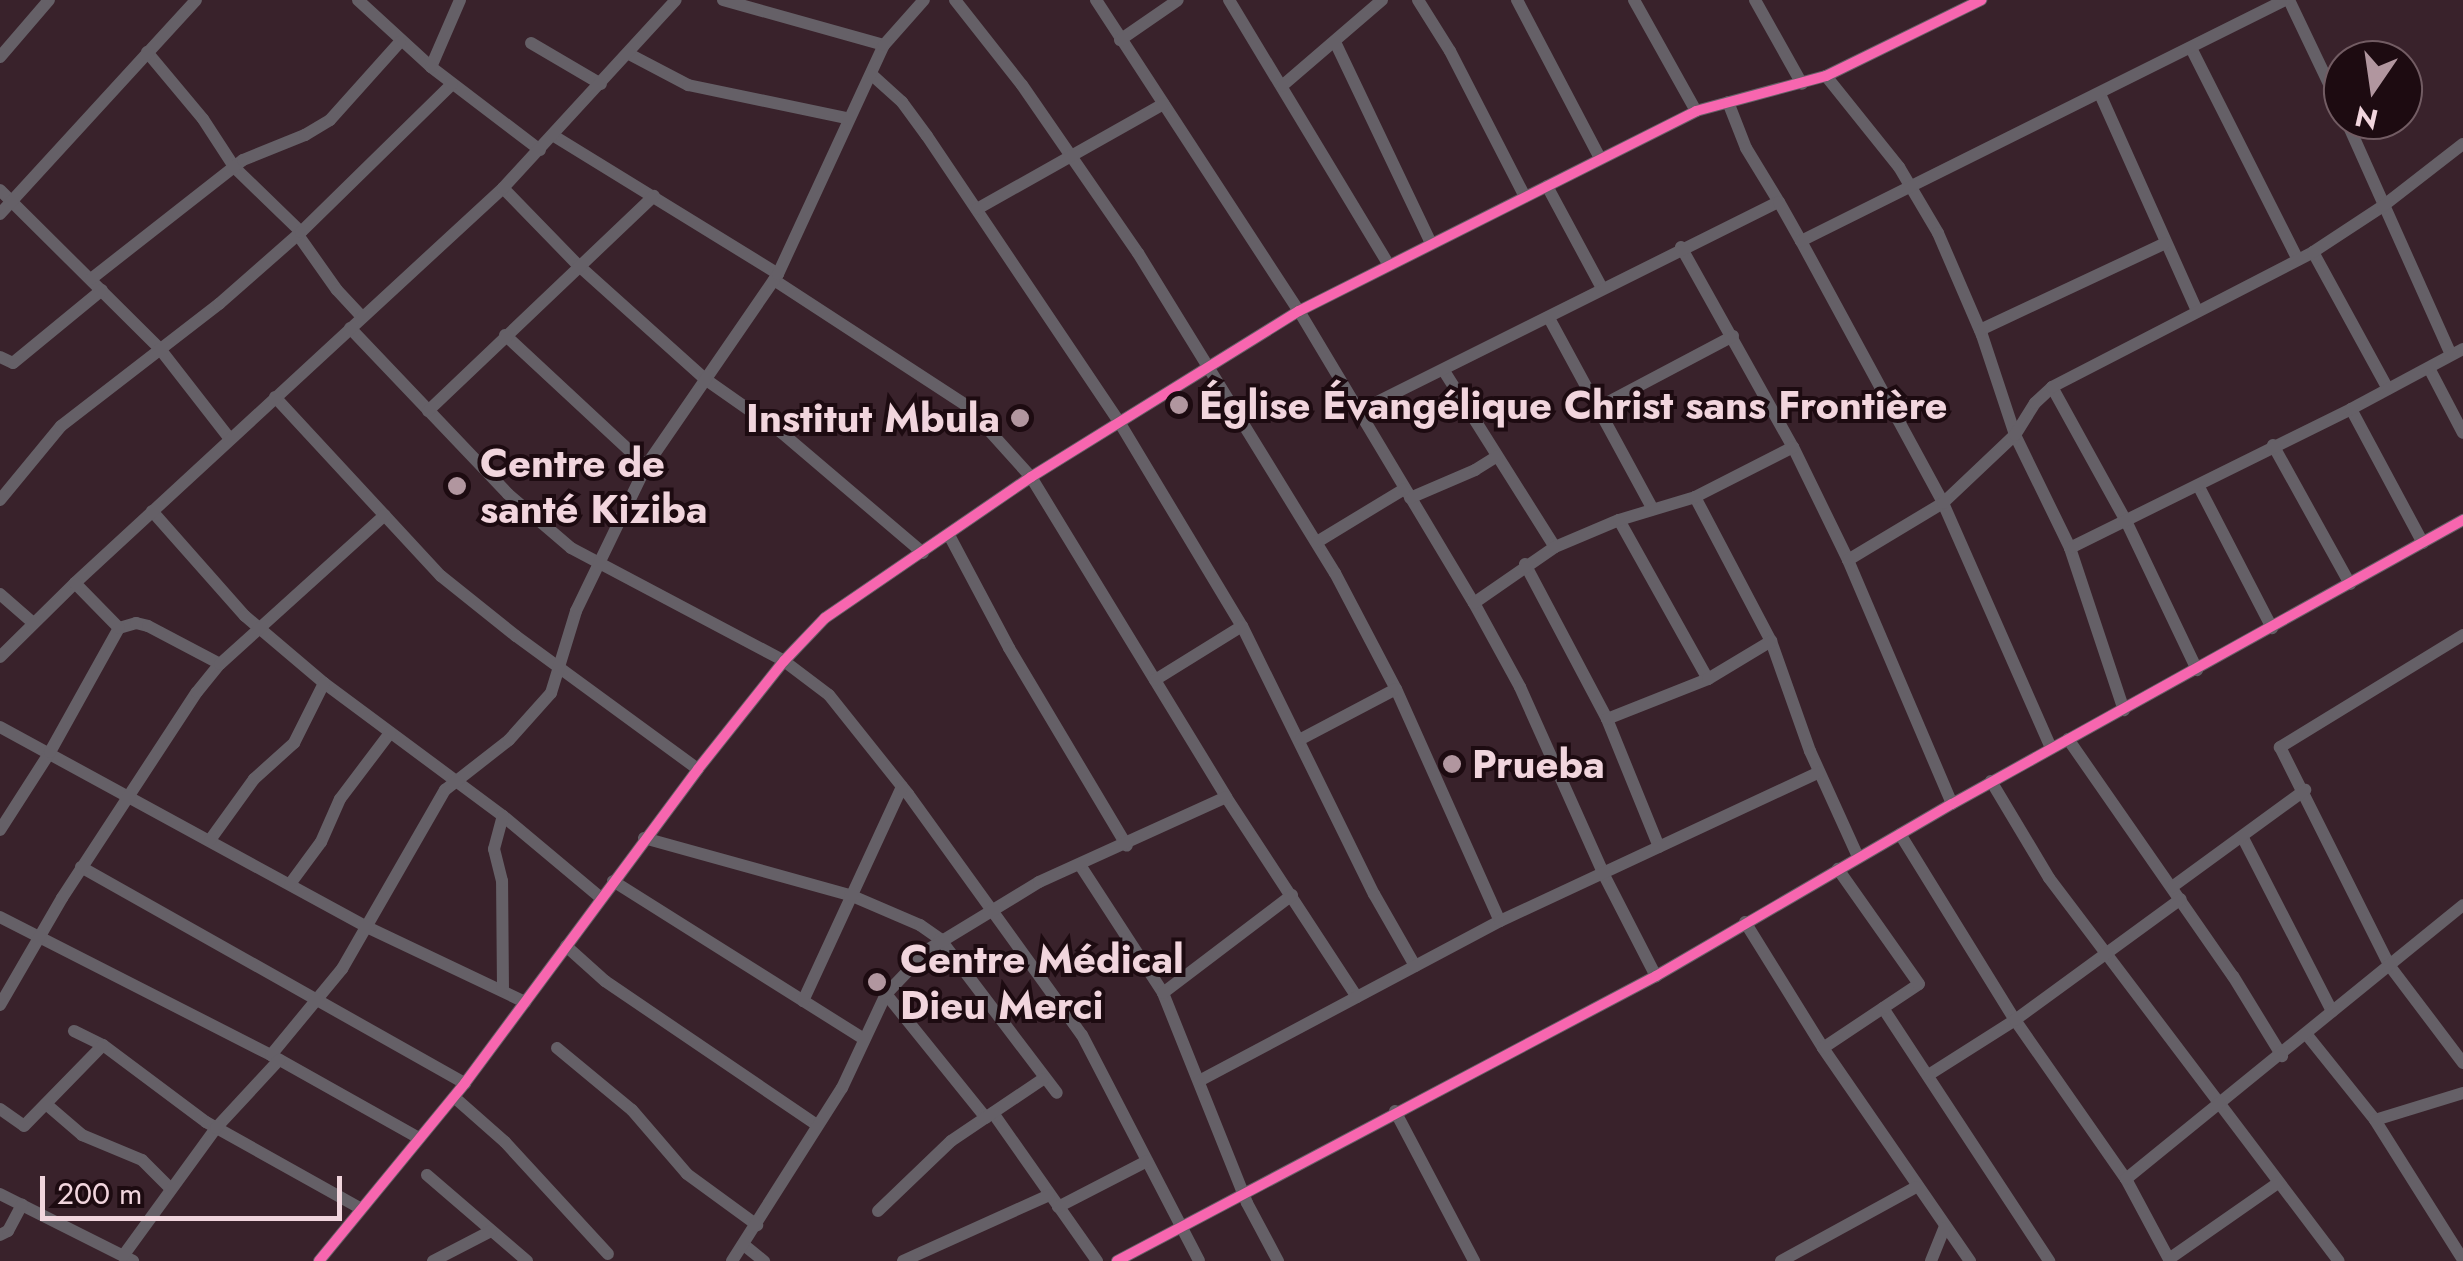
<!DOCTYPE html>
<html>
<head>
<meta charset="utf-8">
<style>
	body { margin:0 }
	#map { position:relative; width:2463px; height:1261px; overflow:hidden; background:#39222b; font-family:Jost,sans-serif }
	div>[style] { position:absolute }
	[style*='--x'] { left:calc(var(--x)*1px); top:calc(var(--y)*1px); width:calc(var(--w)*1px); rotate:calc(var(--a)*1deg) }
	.minor>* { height:12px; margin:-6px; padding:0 6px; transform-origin:6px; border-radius:6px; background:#656067 }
	.cycleway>* { height:10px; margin:-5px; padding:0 5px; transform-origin:5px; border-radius:5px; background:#f766af }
	.dots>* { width:28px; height:28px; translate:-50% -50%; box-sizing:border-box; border:5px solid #1d0b11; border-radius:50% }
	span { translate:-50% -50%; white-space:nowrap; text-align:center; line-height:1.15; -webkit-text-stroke:8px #1d0b11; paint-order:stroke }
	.poi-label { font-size:40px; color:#f1d5dd; font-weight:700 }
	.left { translate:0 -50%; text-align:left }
	.right { translate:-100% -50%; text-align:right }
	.north { position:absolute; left:2323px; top:40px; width:100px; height:100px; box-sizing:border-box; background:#1d0b11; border:2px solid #725c63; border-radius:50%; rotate:193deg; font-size:28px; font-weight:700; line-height:40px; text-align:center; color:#f1d5dd }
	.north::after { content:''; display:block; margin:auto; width:35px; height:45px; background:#b1969f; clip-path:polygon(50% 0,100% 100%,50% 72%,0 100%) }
	.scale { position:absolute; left:40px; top:1176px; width:302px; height:45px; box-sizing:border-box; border:5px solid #f1d5dd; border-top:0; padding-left:12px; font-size:30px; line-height:35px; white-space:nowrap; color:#f1d5dd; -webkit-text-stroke:8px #1d0b11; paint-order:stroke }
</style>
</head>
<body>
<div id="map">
	<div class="minor">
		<div style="--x:358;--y:0;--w:99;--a:42.5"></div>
		<div style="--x:431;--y:67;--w:137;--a:37.3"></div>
		<div style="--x:723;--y:0;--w:167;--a:15.6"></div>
		<div style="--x:955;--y:0;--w:108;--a:51.8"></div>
		<div style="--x:1022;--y:85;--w:204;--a:55.4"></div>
		<div style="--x:1138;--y:253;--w:376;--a:58.4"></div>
		<div style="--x:1335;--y:573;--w:131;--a:62.3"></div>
		<div style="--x:1396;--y:689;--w:254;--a:65.9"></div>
		<div style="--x:1096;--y:0;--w:371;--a:56.9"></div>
		<div style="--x:1299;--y:311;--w:340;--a:59.1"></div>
		<div style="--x:1474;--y:603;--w:96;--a:61.3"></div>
		<div style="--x:1520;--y:687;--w:206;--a:65.9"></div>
		<div style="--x:1604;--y:875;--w:114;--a:62.8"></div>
		<div style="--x:1229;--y:0;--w:308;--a:58.9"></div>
		<div style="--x:1418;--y:0;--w:60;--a:57.9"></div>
		<div style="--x:1450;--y:51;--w:164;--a:62.8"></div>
		<div style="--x:1517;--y:0;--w:178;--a:62.3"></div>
		<div style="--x:1634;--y:0;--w:127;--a:60.8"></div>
		<div style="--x:1755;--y:0;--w:96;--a:60.8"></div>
		<div style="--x:2289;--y:0;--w:125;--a:64.5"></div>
		<div style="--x:1120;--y:40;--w:70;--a:-34.6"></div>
		<div style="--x:531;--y:43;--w:81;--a:30.4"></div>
		<div style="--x:1336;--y:44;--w:221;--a:64.5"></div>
		<div style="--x:2192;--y:50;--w:235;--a:63.2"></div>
		<div style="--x:147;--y:52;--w:87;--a:50.1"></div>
		<div style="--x:203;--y:119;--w:59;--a:56.9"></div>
		<div style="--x:235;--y:168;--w:92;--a:44.1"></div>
		<div style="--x:629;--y:54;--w:67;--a:27.7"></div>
		<div style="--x:688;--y:85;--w:161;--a:11.8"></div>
		<div style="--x:0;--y:57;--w:75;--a:-49.3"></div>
		<div style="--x:431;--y:67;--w:73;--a:-66.6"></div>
		<div style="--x:871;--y:74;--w:42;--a:42.1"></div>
		<div style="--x:902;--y:102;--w:42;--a:53.7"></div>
		<div style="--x:927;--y:136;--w:348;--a:56.1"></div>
		<div style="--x:1121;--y:425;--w:235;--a:59"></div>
		<div style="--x:1242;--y:626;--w:299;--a:63.8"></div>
		<div style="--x:1374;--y:894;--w:83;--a:60.3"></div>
		<div style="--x:1826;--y:76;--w:117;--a:51.3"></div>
		<div style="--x:1899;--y:167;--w:77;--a:59.4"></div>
		<div style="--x:1938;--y:233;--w:111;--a:66.7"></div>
		<div style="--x:1982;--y:335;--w:105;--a:71.7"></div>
		<div style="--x:2015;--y:435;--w:126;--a:64"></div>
		<div style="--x:2070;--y:548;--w:171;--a:71.6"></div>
		<div style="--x:1282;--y:86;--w:132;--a:-40.7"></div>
		<div style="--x:2100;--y:94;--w:235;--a:65.9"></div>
		<div style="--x:1728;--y:102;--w:49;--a:68.6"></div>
		<div style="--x:1746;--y:148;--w:63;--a:58.6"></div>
		<div style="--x:2346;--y:120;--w:257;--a:65.9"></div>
		<div style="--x:554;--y:136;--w:263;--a:31.6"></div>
		<div style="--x:1547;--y:186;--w:116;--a:61.7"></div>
		<div style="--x:503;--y:188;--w:107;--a:45.8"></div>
		<div style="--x:578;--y:265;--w:171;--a:41.9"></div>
		<div style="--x:705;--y:379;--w:94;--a:35"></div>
		<div style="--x:782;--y:433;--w:185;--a:40.4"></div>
		<div style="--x:0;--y:190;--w:226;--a:44.8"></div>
		<div style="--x:160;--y:349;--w:114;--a:52.1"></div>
		<div style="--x:977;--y:209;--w:214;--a:-29.4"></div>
		<div style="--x:0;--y:214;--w:290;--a:-47.5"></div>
		<div style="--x:298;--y:235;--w:67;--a:54.7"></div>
		<div style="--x:337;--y:290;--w:37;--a:47"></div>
		<div style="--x:1801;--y:241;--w:298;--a:61.5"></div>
		<div style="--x:1943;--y:503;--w:268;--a:66.2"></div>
		<div style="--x:1681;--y:247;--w:229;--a:60.8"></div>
		<div style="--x:1793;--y:447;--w:126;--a:64"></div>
		<div style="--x:1848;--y:560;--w:265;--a:66.9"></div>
		<div style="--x:2313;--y:252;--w:156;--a:61.3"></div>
		<div style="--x:91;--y:279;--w:193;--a:-38.1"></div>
		<div style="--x:243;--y:160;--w:67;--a:-22"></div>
		<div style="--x:305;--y:135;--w:29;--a:-31"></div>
		<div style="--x:330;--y:120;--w:105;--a:-48.1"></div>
		<div style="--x:774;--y:280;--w:230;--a:33.1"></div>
		<div style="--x:967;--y:406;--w:96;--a:48"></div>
		<div style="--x:1031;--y:477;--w:375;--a:58.6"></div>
		<div style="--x:1226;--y:797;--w:239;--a:56.8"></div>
		<div style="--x:1549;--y:318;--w:216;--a:61.5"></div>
		<div style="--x:350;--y:328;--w:229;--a:46.4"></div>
		<div style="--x:508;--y:494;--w:83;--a:40.6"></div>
		<div style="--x:571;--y:548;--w:241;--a:27.9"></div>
		<div style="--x:784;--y:661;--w:56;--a:37.1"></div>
		<div style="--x:829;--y:695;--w:127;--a:51.4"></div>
		<div style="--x:908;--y:794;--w:297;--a:54.2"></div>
		<div style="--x:1082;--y:1035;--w:254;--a:62.6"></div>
		<div style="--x:1980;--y:330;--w:205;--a:-25.1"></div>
		<div style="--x:505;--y:335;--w:192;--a:42.9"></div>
		<div style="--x:0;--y:357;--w:14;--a:25"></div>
		<div style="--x:13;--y:363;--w:115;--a:-39.4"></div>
		<div style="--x:2429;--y:368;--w:73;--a:62.4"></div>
		<div style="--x:1444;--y:371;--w:208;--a:57.8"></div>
		<div style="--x:2052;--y:387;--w:155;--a:61.1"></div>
		<div style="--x:2127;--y:523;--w:163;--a:64.5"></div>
		<div style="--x:275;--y:397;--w:244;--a:47.2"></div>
		<div style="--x:441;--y:576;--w:96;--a:38.7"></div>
		<div style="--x:516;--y:636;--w:225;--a:36.2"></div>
		<div style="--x:1597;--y:408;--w:154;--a:-27.9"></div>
		<div style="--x:2351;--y:409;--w:152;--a:61.8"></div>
		<div style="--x:428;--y:411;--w:312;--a:-43.6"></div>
		<div style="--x:1357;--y:412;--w:471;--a:-26.5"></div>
		<div style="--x:1779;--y:202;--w:45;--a:60.6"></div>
		<div style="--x:1801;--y:241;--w:541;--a:-26.47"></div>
		<div style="--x:2273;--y:445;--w:159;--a:61"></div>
		<div style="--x:2199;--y:487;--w:159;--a:62.6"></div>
		<div style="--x:1695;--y:497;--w:163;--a:62.2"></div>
		<div style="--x:1771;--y:641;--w:117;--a:70.5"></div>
		<div style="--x:1810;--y:751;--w:116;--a:65.6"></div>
		<div style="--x:1410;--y:498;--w:71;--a:-23.3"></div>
		<div style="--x:1475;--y:470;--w:26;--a:-32"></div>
		<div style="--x:0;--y:500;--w:96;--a:-50.5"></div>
		<div style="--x:61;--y:426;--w:200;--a:-37.7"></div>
		<div style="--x:219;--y:304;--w:109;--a:-41.3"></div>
		<div style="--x:301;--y:232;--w:211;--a:-44.4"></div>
		<div style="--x:152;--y:511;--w:140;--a:48.5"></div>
		<div style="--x:245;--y:616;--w:104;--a:40.3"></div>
		<div style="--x:324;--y:683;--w:223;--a:36.6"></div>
		<div style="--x:503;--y:816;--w:128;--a:39.9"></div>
		<div style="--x:1619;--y:520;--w:182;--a:60.8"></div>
		<div style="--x:949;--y:535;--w:128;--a:62"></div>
		<div style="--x:1009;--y:648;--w:230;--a:59.2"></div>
		<div style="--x:1317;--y:542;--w:102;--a:-31.3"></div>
		<div style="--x:2070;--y:548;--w:313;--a:-26.3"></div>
		<div style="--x:2351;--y:409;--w:127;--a:-28.2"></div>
		<div style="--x:1848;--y:560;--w:111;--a:-31"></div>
		<div style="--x:1943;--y:503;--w:99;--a:-43.4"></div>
		<div style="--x:2015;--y:435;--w:38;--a:-58"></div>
		<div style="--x:2035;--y:403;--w:23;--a:-43"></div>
		<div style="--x:2052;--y:387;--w:294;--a:-27.3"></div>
		<div style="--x:2313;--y:252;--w:84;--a:-33.3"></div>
		<div style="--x:2383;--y:206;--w:101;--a:-37.8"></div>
		<div style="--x:1525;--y:564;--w:175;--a:62.1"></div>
		<div style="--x:1607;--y:719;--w:138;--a:67.9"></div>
		<div style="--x:0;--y:594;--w:43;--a:41.2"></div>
		<div style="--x:1474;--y:603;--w:98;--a:-34.7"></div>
		<div style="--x:1555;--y:547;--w:69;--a:-22.9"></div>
		<div style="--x:1619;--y:520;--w:79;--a:-16.8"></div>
		<div style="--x:1695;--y:497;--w:110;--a:-27"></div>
		<div style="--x:119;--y:628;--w:18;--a:-16"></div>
		<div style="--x:136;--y:623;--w:12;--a:14"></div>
		<div style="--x:148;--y:626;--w:81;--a:27.8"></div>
		<div style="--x:2463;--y:635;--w:215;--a:148.5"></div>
		<div style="--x:2280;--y:747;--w:244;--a:63.4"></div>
		<div style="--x:2389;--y:965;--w:123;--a:52.9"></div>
		<div style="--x:0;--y:657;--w:105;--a:-44.6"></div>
		<div style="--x:75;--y:583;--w:582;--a:-42.7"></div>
		<div style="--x:503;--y:188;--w:255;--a:-47.4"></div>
		<div style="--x:1155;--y:680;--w:102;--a:-31.8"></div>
		<div style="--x:1607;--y:719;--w:109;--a:-21.6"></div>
		<div style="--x:1708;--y:679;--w:74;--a:-31.1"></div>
		<div style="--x:0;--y:727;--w:420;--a:28.6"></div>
		<div style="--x:369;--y:928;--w:173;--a:25.4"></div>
		<div style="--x:1301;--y:739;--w:107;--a:-27.8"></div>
		<div style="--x:2068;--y:739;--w:289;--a:55.2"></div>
		<div style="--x:2233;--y:976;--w:94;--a:58.5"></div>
		<div style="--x:1991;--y:781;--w:113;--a:59.1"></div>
		<div style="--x:2049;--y:878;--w:480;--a:52.9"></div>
		<div style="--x:0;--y:830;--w:93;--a:-57.3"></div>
		<div style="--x:50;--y:752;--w:142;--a:-60.9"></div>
		<div style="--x:119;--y:628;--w:63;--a:-134.4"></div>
		<div style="--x:1900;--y:834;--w:219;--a:58.3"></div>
		<div style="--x:2015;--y:1020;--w:194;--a:55.1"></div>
		<div style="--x:2126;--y:1179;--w:93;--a:61.8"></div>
		<div style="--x:644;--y:838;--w:214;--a:15.5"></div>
		<div style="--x:850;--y:895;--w:76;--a:23.2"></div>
		<div style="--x:920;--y:925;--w:24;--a:35"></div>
		<div style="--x:940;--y:939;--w:193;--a:52.8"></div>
		<div style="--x:2243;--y:838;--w:195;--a:62.8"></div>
		<div style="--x:210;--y:840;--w:75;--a:-54.2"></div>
		<div style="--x:254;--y:779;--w:54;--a:-42"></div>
		<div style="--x:294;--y:743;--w:67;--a:-63.4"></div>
		<div style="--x:1080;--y:865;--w:153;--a:57"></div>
		<div style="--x:1163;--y:993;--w:226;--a:68.2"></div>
		<div style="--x:1247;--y:1203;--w:66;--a:61.9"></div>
		<div style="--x:81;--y:867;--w:441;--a:29.4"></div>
		<div style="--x:613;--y:881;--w:294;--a:32.2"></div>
		<div style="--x:290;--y:884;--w:52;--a:-53.6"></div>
		<div style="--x:321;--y:842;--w:47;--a:-66.2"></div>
		<div style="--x:340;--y:799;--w:83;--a:-52.9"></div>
		<div style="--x:2172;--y:887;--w:165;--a:-36.1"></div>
		<div style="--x:0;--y:917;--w:304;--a:27"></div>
		<div style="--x:271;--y:1055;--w:170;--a:29.3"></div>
		<div style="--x:1745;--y:922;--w:148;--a:58.2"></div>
		<div style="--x:1823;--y:1048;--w:259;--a:55.4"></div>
		<div style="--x:566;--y:946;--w:52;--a:41.9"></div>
		<div style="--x:605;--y:981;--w:256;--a:34.2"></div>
		<div style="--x:503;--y:990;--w:109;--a:-90.5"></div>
		<div style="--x:502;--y:881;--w:33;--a:-104"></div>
		<div style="--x:494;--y:849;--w:34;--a:-75"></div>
		<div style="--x:1163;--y:993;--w:162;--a:-37.2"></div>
		<div style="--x:886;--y:994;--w:159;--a:51.1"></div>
		<div style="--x:803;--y:1001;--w:236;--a:-65.2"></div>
		<div style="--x:0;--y:1005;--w:124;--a:-59.9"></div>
		<div style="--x:62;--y:898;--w:246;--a:-56.8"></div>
		<div style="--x:197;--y:692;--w:36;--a:-51"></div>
		<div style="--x:220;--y:664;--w:222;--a:-42.1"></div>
		<div style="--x:1883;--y:1008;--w:303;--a:56.7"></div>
		<div style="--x:74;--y:1031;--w:32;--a:26"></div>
		<div style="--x:103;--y:1045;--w:129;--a:36.8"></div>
		<div style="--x:206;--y:1122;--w:176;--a:29.2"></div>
		<div style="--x:2307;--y:1035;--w:109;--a:51.3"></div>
		<div style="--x:557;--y:1048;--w:97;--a:39.6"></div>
		<div style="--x:632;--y:1110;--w:84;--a:49.3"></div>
		<div style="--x:687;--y:1174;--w:87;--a:36.1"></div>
		<div style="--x:1823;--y:1048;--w:115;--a:-33.7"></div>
		<div style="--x:1919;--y:984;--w:141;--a:-125.2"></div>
		<div style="--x:271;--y:1055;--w:112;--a:-50.5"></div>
		<div style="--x:342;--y:969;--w:207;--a:-60.1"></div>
		<div style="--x:445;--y:790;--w:81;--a:-38"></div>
		<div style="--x:509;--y:740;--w:63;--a:-48.2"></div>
		<div style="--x:551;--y:693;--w:86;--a:-73"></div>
		<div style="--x:576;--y:611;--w:161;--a:-64.2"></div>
		<div style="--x:646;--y:466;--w:233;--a:-55.5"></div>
		<div style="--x:778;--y:274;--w:252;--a:-65.2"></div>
		<div style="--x:884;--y:45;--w:60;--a:-48.4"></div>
		<div style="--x:1930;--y:1074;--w:101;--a:-32.4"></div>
		<div style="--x:2015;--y:1020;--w:205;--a:-36.1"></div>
		<div style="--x:1199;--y:1081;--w:341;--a:-28"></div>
		<div style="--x:1500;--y:921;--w:352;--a:-25"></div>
		<div style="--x:2463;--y:1093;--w:92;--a:162.9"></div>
		<div style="--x:2375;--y:1120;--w:165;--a:57.8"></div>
		<div style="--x:454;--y:1097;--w:68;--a:41.4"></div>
		<div style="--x:505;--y:1142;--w:152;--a:47.4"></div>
		<div style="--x:46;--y:1104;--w:48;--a:40.7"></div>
		<div style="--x:82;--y:1135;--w:65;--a:22.6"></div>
		<div style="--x:142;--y:1160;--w:41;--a:45"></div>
		<div style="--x:0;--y:1109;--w:29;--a:35"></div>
		<div style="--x:24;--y:1126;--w:113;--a:-45.7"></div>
		<div style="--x:1395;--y:1111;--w:170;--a:62.2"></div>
		<div style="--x:993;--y:1113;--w:181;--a:54.9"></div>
		<div style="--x:427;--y:1175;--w:132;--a:40.7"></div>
		<div style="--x:2126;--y:1179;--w:434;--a:-39.1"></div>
		<div style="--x:0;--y:1194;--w:149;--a:26.7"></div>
		<div style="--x:1058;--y:1207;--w:100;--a:-27.3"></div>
		<div style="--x:878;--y:1211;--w:101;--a:-43.8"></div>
		<div style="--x:951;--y:1141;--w:111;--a:-34"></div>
		<div style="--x:0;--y:1235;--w:9;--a:-27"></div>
		<div style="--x:8;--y:1231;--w:30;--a:-62"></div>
		<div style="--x:744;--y:1245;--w:26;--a:39"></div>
		<div style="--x:123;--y:1256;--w:158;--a:-54"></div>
		<div style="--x:216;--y:1128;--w:93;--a:-47.2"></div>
		<div style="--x:2169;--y:1259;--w:133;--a:-34.9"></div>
		<div style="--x:319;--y:1261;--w:230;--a:-50.6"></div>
		<div style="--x:465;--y:1083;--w:391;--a:-53.4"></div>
		<div style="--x:698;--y:769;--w:138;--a:-51.5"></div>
		<div style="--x:784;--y:661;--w:59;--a:-46.4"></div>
		<div style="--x:825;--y:618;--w:250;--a:-34.4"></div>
		<div style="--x:1031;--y:477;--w:315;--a:-31.8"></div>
		<div style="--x:1299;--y:311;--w:445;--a:-26.7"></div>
		<div style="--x:1696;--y:111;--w:135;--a:-15.1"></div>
		<div style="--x:1826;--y:76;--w:173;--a:-26.1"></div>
		<div style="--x:433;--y:1261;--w:65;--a:-27.3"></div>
		<div style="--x:732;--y:1261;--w:205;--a:-57.6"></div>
		<div style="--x:842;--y:1088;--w:104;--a:-64.9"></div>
		<div style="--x:886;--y:994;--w:62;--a:-46.3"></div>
		<div style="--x:929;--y:949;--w:129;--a:-31.3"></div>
		<div style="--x:1039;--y:882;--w:205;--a:-24.4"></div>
		<div style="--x:903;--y:1261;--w:160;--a:-24.3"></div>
		<div style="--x:1117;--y:1261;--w:610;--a:-27.87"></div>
		<div style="--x:1656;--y:976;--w:342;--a:-30.2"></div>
		<div style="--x:1952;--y:804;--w:585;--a:-29.06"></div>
		<div style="--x:1781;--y:1261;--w:154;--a:-28.7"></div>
		<div style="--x:1931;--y:1261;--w:35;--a:-68"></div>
	</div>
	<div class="cycleway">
		<div style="--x:319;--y:1261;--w:230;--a:-50.6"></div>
		<div style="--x:465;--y:1083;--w:391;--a:-53.4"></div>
		<div style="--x:698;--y:769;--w:138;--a:-51.5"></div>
		<div style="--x:784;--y:661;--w:59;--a:-46.4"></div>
		<div style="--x:825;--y:618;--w:250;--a:-34.4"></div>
		<div style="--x:1031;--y:477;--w:315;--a:-31.8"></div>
		<div style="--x:1299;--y:311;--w:445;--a:-26.7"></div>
		<div style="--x:1696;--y:111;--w:135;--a:-15.1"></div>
		<div style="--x:1826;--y:76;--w:173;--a:-26.1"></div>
		<div style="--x:1117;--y:1261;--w:610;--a:-27.87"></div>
		<div style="--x:1656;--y:976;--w:342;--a:-30.2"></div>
		<div style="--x:1952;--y:804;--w:585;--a:-29.06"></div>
	</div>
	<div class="dots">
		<div style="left:1179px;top:405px;background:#b1969f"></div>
		<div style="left:1020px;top:418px;background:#b1969f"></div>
		<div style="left:457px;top:486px;background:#b1969f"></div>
		<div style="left:1452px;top:764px;background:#b1969f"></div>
		<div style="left:877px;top:982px;background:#b1969f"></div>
	</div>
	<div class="poi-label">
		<span class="left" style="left:1199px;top:405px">Église Évangélique Christ sans Frontière</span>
		<span class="right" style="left:1000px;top:418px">Institut Mbula</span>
		<span class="left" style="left:480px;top:486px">Centre de<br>santé Kiziba</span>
		<span class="left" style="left:1472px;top:764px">Prueba</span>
		<span class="left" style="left:900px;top:982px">Centre Médical<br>Dieu Merci</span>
	</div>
	<div class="north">N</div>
	<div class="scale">200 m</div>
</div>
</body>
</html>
